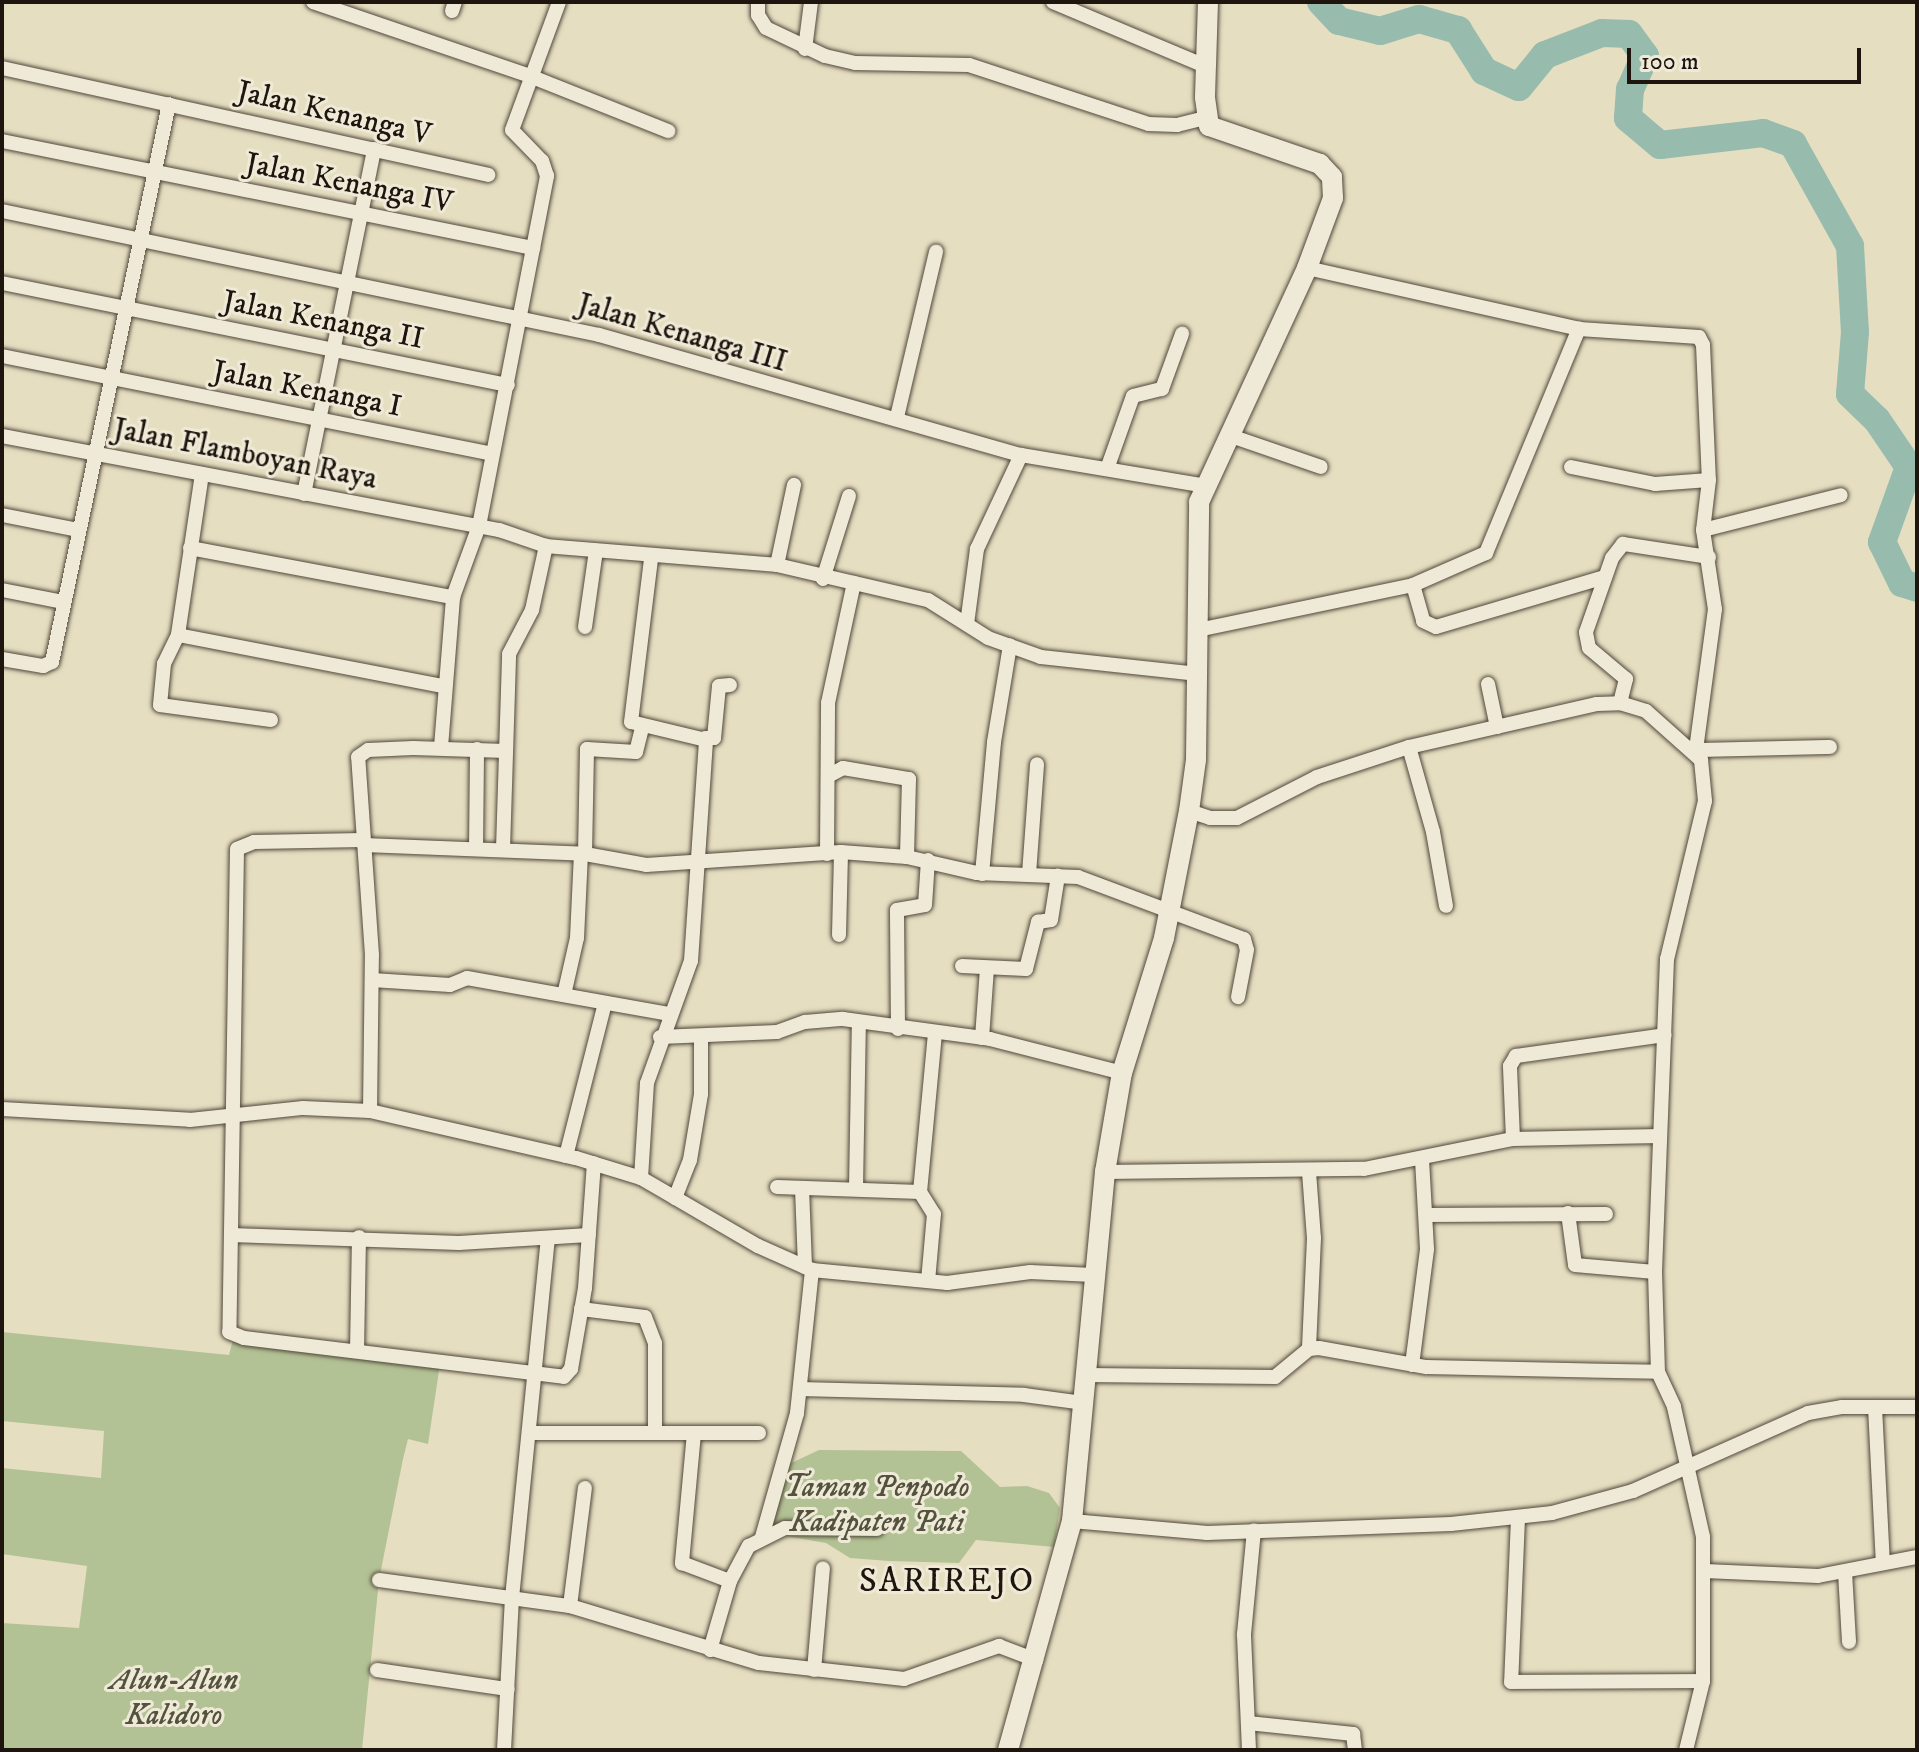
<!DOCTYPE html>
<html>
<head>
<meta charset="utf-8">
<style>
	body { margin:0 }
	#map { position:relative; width:1919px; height:1752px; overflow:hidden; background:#e6dec1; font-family:"IM FELL DW Pica",serif }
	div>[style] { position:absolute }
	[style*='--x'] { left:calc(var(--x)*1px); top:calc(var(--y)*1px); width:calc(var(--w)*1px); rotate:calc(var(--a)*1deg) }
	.green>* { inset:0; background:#b3c294 }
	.river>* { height:28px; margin:-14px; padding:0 14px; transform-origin:14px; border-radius:14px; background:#97bcae }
	.roads { filter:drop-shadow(0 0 2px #50473b) drop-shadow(0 0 2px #50473b) }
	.street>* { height:14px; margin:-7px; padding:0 7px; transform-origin:7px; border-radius:7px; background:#efead7 }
	.secondary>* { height:20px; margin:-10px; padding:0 10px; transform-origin:10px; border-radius:10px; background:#efead7 }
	span { translate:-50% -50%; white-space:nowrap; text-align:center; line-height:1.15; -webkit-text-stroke:6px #efead7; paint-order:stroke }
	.street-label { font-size:30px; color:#1e150e }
	.park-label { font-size:30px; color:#52523d; font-style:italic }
	.quarter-label { font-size:34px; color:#1e150e; letter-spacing:2px }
	.frame { position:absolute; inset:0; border:4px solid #1e150e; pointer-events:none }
	.scale { position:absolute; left:1627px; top:48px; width:234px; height:36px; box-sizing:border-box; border:4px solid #1e150e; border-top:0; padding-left:10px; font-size:24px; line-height:28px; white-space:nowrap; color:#1e150e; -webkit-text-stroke:6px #efead7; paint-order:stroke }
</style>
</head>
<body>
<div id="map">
	<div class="green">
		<div style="clip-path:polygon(2px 1332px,229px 1355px,234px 1336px,440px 1364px,428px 1444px,408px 1439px,403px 1459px,379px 1580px,362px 1750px,2px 1750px,2px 1623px,79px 1628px,87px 1566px,2px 1554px,2px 1468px,101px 1478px,104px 1431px,2px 1421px)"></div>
		<div style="clip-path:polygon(819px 1450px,961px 1451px,1000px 1487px,1027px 1486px,1049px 1493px,1060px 1508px,1054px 1547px,976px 1540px,959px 1563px,889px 1561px,850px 1558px,826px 1543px,769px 1533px,787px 1465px)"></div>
	</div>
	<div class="river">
		<div style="--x:1321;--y:2;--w:26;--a:47"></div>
		<div style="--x:1339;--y:21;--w:42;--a:13.7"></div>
		<div style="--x:1380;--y:31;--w:41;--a:-17.1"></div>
		<div style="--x:1419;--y:19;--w:41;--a:15.8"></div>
		<div style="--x:1458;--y:30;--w:49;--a:57.6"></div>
		<div style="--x:1484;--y:71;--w:38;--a:25"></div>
		<div style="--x:1519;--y:87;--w:41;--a:-50.9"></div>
		<div style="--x:1545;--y:55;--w:61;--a:-21.1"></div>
		<div style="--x:1602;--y:33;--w:27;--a:2"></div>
		<div style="--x:1629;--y:34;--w:27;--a:54"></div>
		<div style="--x:1645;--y:56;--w:36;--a:114"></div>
		<div style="--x:1630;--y:89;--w:29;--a:94"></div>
		<div style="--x:1628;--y:118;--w:42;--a:40.2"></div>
		<div style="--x:1660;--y:145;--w:104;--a:-6.6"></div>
		<div style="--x:1763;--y:133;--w:32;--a:20"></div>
		<div style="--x:1793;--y:144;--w:117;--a:60.8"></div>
		<div style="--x:1850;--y:246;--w:86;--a:86.7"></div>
		<div style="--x:1855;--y:332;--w:62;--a:94.6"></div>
		<div style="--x:1850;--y:394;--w:37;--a:44"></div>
		<div style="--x:1877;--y:420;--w:57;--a:55.8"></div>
		<div style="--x:1909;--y:467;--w:80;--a:109.8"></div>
		<div style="--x:1882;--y:542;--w:46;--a:64"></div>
		<div style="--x:1902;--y:583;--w:16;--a:18"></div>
	</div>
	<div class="roads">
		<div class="street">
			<div style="--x:313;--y:2;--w:229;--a:18.8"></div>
			<div style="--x:530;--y:76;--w:149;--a:21.7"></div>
			<div style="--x:758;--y:2;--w:13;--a:90"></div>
			<div style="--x:758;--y:15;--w:15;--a:58"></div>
			<div style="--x:766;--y:28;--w:65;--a:25.4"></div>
			<div style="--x:825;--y:56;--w:31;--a:13"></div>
			<div style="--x:855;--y:63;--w:114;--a:1"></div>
			<div style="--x:969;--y:65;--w:188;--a:18.2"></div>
			<div style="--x:1148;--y:124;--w:29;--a:2"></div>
			<div style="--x:1177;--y:125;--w:29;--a:-14"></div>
			<div style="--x:1053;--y:2;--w:165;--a:22.8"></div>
			<div style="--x:452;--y:11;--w:9;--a:-72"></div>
			<div style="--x:805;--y:49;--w:47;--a:-82.7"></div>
			<div style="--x:2;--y:68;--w:498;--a:12.4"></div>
			<div style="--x:2;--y:141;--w:542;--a:11.39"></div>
			<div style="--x:2;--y:211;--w:610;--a:11.73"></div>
			<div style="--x:599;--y:335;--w:439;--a:15.9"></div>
			<div style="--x:1021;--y:455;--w:188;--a:9.5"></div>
			<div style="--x:1307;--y:268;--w:279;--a:12.6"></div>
			<div style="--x:1579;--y:329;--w:120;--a:3.8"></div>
			<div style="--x:1699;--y:337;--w:9;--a:63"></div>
			<div style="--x:1703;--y:345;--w:135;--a:87.5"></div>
			<div style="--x:1709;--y:480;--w:50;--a:96.8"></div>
			<div style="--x:1703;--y:530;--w:80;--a:81.4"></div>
			<div style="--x:1715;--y:609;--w:142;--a:97.7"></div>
			<div style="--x:1696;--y:750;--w:134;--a:-1.3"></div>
			<div style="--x:2;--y:283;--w:516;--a:11.4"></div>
			<div style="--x:2;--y:356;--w:500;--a:11.3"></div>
			<div style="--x:897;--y:417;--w:170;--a:-76.7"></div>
			<div style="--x:1228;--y:435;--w:98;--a:19"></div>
			<div style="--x:2;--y:436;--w:506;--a:10.71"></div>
			<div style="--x:499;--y:530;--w:50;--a:18.8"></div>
			<div style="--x:546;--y:546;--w:232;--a:4.7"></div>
			<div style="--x:777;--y:565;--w:155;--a:13.1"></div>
			<div style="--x:928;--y:600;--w:71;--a:32.3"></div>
			<div style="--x:988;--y:638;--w:56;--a:19.7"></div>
			<div style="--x:1041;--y:657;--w:158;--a:6.2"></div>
			<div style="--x:1571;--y:467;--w:86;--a:11.4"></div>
			<div style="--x:1655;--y:484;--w:54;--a:-4.2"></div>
			<div style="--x:1107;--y:469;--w:77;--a:-70.4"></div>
			<div style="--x:1133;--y:396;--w:30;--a:-14"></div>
			<div style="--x:1162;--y:389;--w:59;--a:-70"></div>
			<div style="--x:202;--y:474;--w:163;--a:98.5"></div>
			<div style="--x:178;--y:635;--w:270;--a:10.9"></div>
			<div style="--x:304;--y:494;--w:352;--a:-78.5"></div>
			<div style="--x:2;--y:515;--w:77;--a:11.2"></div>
			<div style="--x:1703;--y:530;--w:142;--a:-14.2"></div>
			<div style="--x:190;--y:548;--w:268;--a:10.6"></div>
			<div style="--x:453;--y:597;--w:76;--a:-69.9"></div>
			<div style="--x:479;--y:526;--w:357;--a:-79"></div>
			<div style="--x:547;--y:176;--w:16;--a:-108"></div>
			<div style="--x:542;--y:161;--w:43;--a:-134.1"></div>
			<div style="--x:512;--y:130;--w:136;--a:-69.8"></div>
			<div style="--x:777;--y:565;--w:82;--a:-78"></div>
			<div style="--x:823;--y:579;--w:87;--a:-72.6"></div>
			<div style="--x:1413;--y:585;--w:37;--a:74"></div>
			<div style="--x:1423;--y:621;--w:14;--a:25"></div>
			<div style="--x:1436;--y:627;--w:176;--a:-16.5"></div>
			<div style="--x:2;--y:590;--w:63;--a:11"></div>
			<div style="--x:967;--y:624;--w:76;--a:-82.4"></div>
			<div style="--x:977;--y:549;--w:104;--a:-64.9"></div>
			<div style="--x:585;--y:627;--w:77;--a:-81.8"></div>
			<div style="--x:1198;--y:630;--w:220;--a:-11.8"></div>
			<div style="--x:1413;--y:585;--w:80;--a:-23.7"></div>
			<div style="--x:1486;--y:553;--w:243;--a:-67.5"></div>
			<div style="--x:178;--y:635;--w:32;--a:116"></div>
			<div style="--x:164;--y:664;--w:41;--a:95.6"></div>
			<div style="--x:160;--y:705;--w:112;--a:7.7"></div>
			<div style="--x:2;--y:659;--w:42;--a:9.7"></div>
			<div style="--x:43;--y:666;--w:10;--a:-24"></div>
			<div style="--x:52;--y:662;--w:570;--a:-78.16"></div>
			<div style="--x:1488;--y:684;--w:44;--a:78.2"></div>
			<div style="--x:1620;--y:703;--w:25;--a:-76"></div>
			<div style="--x:1626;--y:679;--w:48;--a:-140"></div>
			<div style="--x:1589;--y:648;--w:16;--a:-101"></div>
			<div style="--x:1586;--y:632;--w:78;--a:-70.6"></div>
			<div style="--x:1612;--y:558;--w:18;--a:-52"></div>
			<div style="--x:1623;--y:544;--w:87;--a:8.6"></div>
			<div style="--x:705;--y:738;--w:9;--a:0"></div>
			<div style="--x:714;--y:738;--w:52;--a:-84.5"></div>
			<div style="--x:719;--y:686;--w:11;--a:-5"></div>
			<div style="--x:441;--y:747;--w:150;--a:-85.4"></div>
			<div style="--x:1409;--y:747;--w:88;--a:74.2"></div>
			<div style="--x:1433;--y:832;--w:75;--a:80"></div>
			<div style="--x:828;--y:776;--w:17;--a:-28"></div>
			<div style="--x:843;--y:768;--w:67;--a:9.5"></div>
			<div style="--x:909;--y:779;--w:78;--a:91.5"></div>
			<div style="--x:1189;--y:811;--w:22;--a:18"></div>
			<div style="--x:1210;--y:818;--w:27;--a:0"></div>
			<div style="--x:1237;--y:818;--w:90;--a:-27.1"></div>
			<div style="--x:1317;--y:777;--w:97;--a:-18.1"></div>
			<div style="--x:1409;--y:747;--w:193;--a:-12.9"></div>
			<div style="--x:1597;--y:704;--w:23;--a:-2"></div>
			<div style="--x:1620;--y:703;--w:27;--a:17"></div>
			<div style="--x:1646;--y:711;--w:74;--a:41.7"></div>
			<div style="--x:1701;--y:760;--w:41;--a:84.4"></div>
			<div style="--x:1705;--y:801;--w:163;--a:103.5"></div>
			<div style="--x:1667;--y:959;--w:313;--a:92.2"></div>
			<div style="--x:1655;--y:1272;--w:100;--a:88.3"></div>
			<div style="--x:1658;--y:1372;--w:38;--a:65"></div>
			<div style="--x:1674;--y:1407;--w:133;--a:77.4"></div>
			<div style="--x:1703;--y:1537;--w:144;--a:90"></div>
			<div style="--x:1703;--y:1681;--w:71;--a:103.8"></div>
			<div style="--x:363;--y:840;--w:109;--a:178.9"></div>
			<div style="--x:254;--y:842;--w:18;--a:158"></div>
			<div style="--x:237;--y:849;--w:483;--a:90.9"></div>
			<div style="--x:229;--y:1332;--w:16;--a:22"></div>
			<div style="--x:244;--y:1338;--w:322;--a:6.9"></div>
			<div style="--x:564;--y:1377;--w:11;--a:-49"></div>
			<div style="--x:571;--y:1369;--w:82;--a:-80.2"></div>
			<div style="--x:585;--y:1288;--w:125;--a:-85.9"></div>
			<div style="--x:364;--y:845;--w:221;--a:2.3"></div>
			<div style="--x:585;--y:854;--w:62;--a:10.2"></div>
			<div style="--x:646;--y:865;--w:195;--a:-3.8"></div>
			<div style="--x:841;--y:852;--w:66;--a:4.3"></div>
			<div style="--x:907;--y:857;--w:72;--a:12.9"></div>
			<div style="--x:977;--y:873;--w:101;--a:2.3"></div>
			<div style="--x:1078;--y:877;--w:177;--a:20.5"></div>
			<div style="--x:1244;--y:939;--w:11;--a:75"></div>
			<div style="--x:1247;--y:950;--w:48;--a:100.8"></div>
			<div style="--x:476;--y:849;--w:100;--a:-89.4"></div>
			<div style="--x:503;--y:849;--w:195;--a:-88.2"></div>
			<div style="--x:509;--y:654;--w:50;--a:-62.4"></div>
			<div style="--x:532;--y:610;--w:66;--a:-77.7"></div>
			<div style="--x:585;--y:854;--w:105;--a:-88.9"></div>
			<div style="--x:587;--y:749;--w:49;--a:3.5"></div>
			<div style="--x:636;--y:752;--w:25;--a:-76"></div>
			<div style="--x:827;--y:854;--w:151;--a:-89.6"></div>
			<div style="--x:828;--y:703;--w:123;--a:-77.8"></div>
			<div style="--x:982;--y:874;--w:133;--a:-84.8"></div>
			<div style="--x:994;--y:742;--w:98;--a:-80.6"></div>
			<div style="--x:1029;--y:874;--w:110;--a:-85.8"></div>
			<div style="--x:839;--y:935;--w:83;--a:-88.6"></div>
			<div style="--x:962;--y:966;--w:64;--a:2.7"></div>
			<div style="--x:1026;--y:969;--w:49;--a:-75.7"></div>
			<div style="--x:1038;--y:922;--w:13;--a:-9"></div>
			<div style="--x:1051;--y:920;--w:45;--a:-81"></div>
			<div style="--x:372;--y:980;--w:78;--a:3.7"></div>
			<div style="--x:450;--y:985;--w:18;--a:-22"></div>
			<div style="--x:467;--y:978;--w:206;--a:10.1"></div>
			<div style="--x:564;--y:995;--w:58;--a:-77.2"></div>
			<div style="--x:577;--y:938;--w:84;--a:-87.3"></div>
			<div style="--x:898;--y:1029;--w:119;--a:-90.5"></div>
			<div style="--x:897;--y:910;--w:28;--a:-10"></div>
			<div style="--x:925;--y:905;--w:45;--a:-86.2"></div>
			<div style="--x:660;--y:1037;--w:117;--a:-2.4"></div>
			<div style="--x:777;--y:1032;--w:30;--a:-20"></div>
			<div style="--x:805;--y:1022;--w:38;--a:-5"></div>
			<div style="--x:843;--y:1019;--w:148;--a:7.7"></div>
			<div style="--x:990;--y:1039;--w:136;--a:14.4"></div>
			<div style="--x:982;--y:1038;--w:70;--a:-85.9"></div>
			<div style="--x:2;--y:1109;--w:188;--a:3.3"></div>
			<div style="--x:190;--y:1120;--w:114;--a:-6.1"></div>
			<div style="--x:303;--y:1108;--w:67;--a:2.6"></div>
			<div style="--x:370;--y:1111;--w:211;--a:12.9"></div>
			<div style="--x:576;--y:1158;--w:68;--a:17.1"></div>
			<div style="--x:641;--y:1178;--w:135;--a:30.2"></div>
			<div style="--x:758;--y:1246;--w:59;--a:24"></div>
			<div style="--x:812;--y:1270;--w:136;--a:5.5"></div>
			<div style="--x:947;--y:1283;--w:84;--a:-7.5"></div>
			<div style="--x:1030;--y:1272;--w:63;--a:2.7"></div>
			<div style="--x:370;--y:1111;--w:156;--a:-89.3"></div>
			<div style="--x:372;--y:955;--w:198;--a:-94"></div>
			<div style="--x:358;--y:757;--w:12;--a:-35"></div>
			<div style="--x:368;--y:750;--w:45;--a:-2.5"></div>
			<div style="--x:413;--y:748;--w:93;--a:1.8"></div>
			<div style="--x:1513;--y:1139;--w:73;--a:-92.4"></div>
			<div style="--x:1510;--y:1066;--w:12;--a:-59"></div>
			<div style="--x:1516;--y:1056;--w:150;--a:-8"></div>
			<div style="--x:566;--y:1156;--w:158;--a:-75.7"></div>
			<div style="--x:1105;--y:1172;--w:259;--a:-0.7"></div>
			<div style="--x:1364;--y:1169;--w:152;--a:-11.4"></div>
			<div style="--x:1513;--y:1139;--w:147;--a:-1.2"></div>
			<div style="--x:1309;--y:1172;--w:66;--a:85.7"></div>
			<div style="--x:1314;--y:1238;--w:111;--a:92.6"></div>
			<div style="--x:641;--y:1178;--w:95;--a:-86.4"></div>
			<div style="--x:647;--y:1083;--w:130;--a:-70.2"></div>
			<div style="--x:691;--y:961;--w:222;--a:-86.1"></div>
			<div style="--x:706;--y:740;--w:77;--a:-166.5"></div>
			<div style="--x:631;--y:722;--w:165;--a:-83"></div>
			<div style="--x:777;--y:1187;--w:143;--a:2"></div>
			<div style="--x:920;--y:1192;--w:159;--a:-84.6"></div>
			<div style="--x:802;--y:1188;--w:79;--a:87.8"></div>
			<div style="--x:856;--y:1188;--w:166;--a:-89"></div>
			<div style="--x:920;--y:1192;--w:26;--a:58"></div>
			<div style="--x:934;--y:1214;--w:67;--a:95.1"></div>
			<div style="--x:675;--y:1198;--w:41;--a:-68.5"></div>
			<div style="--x:690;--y:1160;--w:67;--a:-80.5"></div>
			<div style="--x:701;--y:1094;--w:56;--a:-90"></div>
			<div style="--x:1568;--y:1213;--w:52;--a:82.3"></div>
			<div style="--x:1575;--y:1265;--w:80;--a:5"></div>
			<div style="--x:1426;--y:1215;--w:180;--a:-0.3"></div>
			<div style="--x:231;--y:1235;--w:228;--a:2"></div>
			<div style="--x:459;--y:1243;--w:130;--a:-3.5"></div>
			<div style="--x:581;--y:1309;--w:64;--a:7.1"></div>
			<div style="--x:645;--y:1317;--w:28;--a:69"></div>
			<div style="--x:655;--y:1343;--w:90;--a:90"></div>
			<div style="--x:357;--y:1351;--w:114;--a:-89"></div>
			<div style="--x:1412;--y:1365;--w:117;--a:-82.6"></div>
			<div style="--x:1427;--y:1249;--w:90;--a:-93.2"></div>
			<div style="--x:1086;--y:1375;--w:189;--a:0.6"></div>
			<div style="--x:1275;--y:1377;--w:44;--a:-39.5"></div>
			<div style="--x:1309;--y:1349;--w:10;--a:-6"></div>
			<div style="--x:1319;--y:1348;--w:109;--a:10.1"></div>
			<div style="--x:1426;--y:1367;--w:232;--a:1.2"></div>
			<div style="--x:800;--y:1389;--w:224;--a:1.5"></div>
			<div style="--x:1024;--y:1395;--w:61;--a:7.6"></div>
			<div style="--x:1875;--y:1407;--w:156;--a:87.1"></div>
			<div style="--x:531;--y:1433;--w:228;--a:0"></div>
			<div style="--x:694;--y:1433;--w:131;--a:95.3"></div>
			<div style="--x:682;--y:1563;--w:51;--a:20.6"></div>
			<div style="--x:1518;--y:1518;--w:164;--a:92.4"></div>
			<div style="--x:1511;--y:1682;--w:192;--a:-0.3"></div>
			<div style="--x:1072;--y:1521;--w:136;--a:5.1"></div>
			<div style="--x:1207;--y:1533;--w:244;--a:-2.1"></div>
			<div style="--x:1451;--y:1524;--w:102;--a:-6.2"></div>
			<div style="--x:1552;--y:1513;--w:84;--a:-15.2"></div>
			<div style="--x:1633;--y:1491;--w:192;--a:-24"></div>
			<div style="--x:1808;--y:1413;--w:35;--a:-10"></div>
			<div style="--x:1842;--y:1407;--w:75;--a:0"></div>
			<div style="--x:762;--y:1537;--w:129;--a:-74.2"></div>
			<div style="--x:797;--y:1413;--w:144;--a:-84"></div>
			<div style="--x:1705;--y:1571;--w:113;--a:2.5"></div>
			<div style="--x:1818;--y:1576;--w:101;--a:-10.9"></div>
			<div style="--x:1845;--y:1572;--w:70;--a:86.7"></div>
			<div style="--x:379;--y:1580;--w:193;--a:7.8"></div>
			<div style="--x:570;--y:1606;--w:197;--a:16.8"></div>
			<div style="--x:759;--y:1663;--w:146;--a:6.3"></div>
			<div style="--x:904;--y:1679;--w:101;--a:-19.2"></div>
			<div style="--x:999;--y:1646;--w:40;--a:21"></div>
			<div style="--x:570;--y:1606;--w:119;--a:-82.8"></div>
			<div style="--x:710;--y:1650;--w:72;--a:-73.8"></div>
			<div style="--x:730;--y:1581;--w:40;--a:-62"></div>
			<div style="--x:749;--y:1546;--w:40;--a:-26.6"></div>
			<div style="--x:785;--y:1528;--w:92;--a:0.6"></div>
			<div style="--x:377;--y:1670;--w:132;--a:8.3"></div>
			<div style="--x:814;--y:1670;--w:102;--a:-85"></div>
			<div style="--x:1248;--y:1723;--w:106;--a:6"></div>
			<div style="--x:1353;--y:1734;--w:16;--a:83"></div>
			<div style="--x:504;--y:1750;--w:152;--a:-87"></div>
			<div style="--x:512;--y:1598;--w:361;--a:-84.3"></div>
			<div style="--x:1249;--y:1750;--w:116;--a:-92.5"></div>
			<div style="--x:1244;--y:1634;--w:104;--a:-84.5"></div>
		</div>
		<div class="secondary">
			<div style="--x:1008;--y:1750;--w:238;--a:-74.4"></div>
			<div style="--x:1072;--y:1521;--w:351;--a:-84.6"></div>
			<div style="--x:1105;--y:1172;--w:100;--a:-80.3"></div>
			<div style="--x:1122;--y:1073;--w:141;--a:-72.7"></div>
			<div style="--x:1164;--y:938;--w:129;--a:-78.9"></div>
			<div style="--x:1189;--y:811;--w:51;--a:-82.2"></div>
			<div style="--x:1196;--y:760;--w:258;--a:-89.3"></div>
			<div style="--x:1199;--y:502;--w:258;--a:-65.2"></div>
			<div style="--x:1307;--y:268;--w:75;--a:-69.6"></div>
			<div style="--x:1333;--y:198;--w:21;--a:-93"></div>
			<div style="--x:1332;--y:177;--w:18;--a:-133"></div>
			<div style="--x:1320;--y:164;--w:117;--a:-161.1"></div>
			<div style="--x:1209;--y:126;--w:29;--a:-98"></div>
			<div style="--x:1205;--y:97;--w:95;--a:-88.2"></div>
		</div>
	</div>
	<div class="street-label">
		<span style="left:334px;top:114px;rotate:13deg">Jalan Kenanga V</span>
		<span style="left:349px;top:184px;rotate:11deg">Jalan Kenanga IV</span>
		<span style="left:323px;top:321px;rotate:11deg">Jalan Kenanga II</span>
		<span style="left:682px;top:334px;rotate:16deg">Jalan Kenanga III</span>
		<span style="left:307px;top:390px;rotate:11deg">Jalan Kenanga I</span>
		<span style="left:245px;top:455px;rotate:11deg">Jalan Flamboyan Raya</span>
	</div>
	<div class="park-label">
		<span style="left:877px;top:1505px">Taman Penpodo<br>Kadipaten Pati</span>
		<span style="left:174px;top:1698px">Alun-Alun<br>Kalidoro</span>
	</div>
	<div class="quarter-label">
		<span style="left:947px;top:1582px">SARIREJO</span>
	</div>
	<div class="frame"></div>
	<div class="scale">100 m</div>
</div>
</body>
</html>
